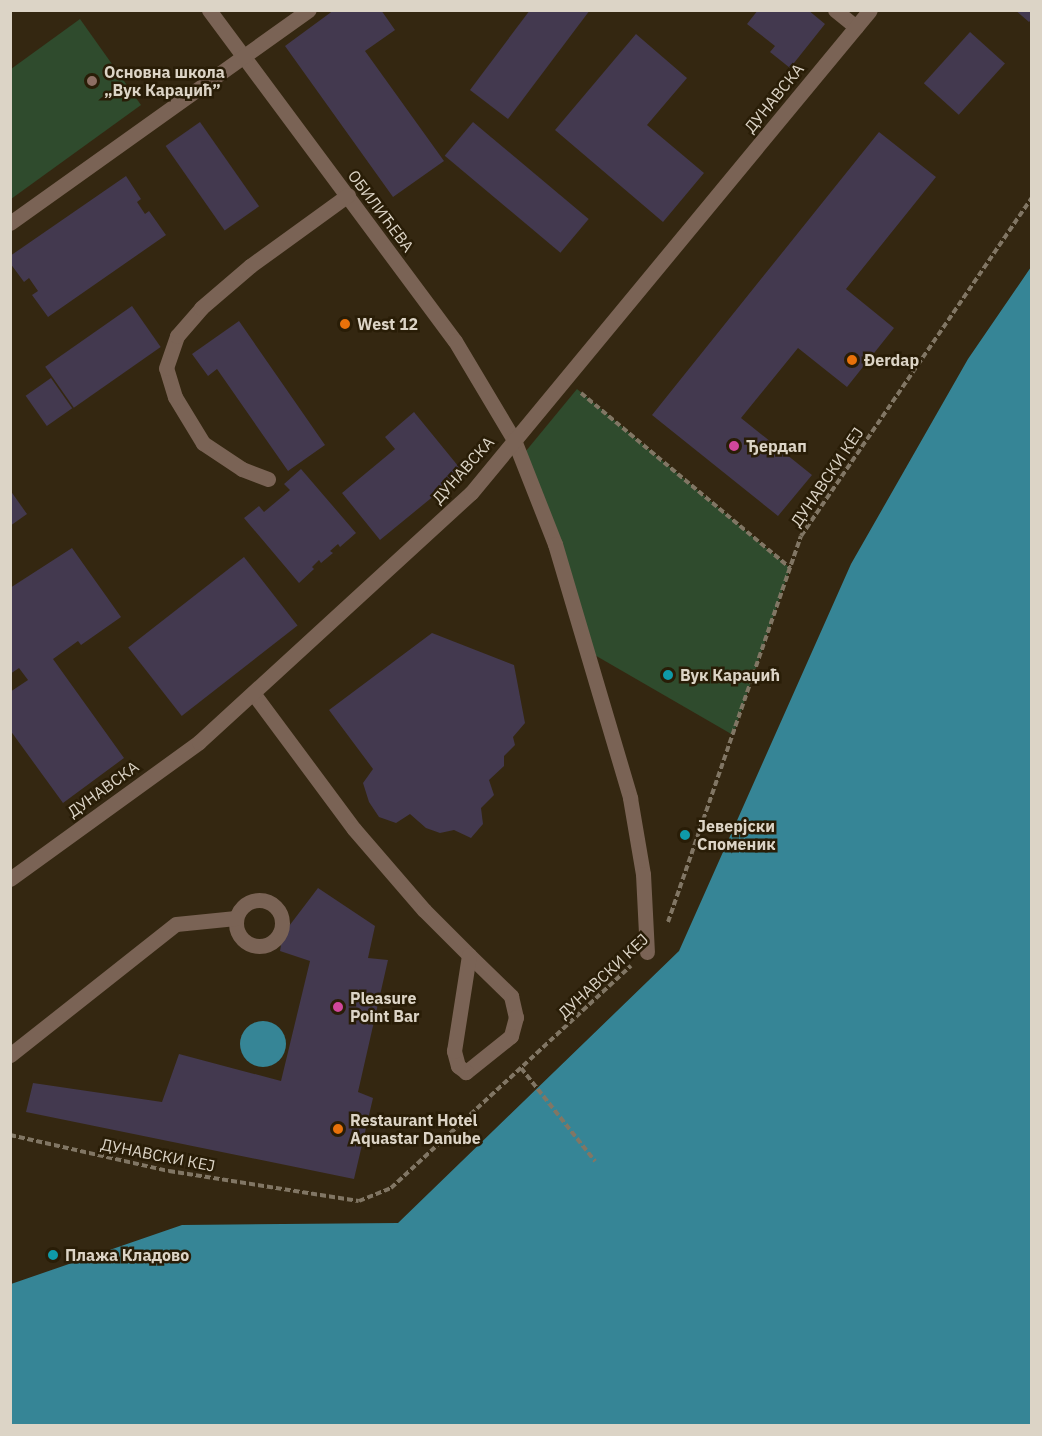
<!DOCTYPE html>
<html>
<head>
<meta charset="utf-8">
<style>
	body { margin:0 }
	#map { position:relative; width:1042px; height:1436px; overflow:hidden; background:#342711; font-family:"IBM Plex Sans",sans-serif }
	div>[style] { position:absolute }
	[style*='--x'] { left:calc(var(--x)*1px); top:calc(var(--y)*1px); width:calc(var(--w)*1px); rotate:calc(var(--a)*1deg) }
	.green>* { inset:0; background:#2f4b2d }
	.water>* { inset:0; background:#368596 }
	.round { border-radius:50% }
	.building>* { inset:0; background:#43394f; transform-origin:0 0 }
	.path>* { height:4px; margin-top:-2px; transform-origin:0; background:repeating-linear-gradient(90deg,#817664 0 6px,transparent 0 9px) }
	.minor>* { height:15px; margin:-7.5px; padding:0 7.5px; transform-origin:7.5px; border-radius:7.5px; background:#7a6355 }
	.minor>.ring { margin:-7.5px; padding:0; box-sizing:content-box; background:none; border:15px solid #7a6355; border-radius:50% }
	.dots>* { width:16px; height:16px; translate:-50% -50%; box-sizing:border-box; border:3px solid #291d07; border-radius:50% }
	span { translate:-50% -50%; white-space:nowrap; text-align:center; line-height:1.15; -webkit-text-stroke:5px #291d07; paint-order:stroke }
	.poi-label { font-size:16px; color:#dcd4c6; font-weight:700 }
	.left { translate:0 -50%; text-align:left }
	.street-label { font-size:16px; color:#dcd4c6 }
	.frame { position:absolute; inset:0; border:12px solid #dcd4c6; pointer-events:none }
</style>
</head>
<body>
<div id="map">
	<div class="green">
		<div style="clip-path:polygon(80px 19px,141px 105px,11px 199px,11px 69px)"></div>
		<div style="clip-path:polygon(577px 389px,790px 568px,733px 735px,586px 650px,521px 457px)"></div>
	</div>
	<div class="water">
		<div style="clip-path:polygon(1031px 267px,1031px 1425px,11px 1425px,11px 1284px,182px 1225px,398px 1223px,679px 951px,851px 564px,968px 359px)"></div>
		<div class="round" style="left:240px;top:1021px;width:46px;height:46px"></div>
	</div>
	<div class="building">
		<div style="clip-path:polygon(334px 10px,381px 10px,395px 30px,365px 51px,444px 161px,393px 197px,285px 46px)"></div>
		<div style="clip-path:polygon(530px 10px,590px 10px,508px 119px,470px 90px)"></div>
		<div style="clip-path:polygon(758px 10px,808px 10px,825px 24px,790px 68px,770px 52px,775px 46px,747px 24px)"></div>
		<div style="clip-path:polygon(1015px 10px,1032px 10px,1032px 19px,1029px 22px)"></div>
		<div style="left:970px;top:32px;width:47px;height:69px;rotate:42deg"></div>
		<div style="clip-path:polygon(636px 34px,687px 78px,647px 125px,704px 173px,663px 222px,555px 130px)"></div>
		<div style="left:200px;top:122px;width:103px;height:42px;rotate:55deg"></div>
		<div style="left:473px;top:122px;width:151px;height:44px;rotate:40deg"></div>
		<div style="clip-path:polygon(879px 132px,936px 177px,846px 289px,894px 328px,847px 387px,798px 348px,741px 418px,812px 475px,778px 516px,652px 415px)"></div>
		<div style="clip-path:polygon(126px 176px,141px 199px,137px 202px,145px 214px,149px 211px,166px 235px,48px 317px,32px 295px,38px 291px,29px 278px,24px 282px,10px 263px,10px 256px)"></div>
		<div style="left:132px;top:306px;width:50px;height:106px;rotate:55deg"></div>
		<div style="clip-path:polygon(239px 321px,325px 445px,288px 471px,217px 369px,208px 376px,192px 354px)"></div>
		<div style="left:51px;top:378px;width:37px;height:31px;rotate:55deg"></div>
		<div style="clip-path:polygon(414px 412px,463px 472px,380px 540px,342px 493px,395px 449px,385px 437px)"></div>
		<div style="clip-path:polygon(301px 469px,356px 533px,340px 547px,338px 544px,330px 551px,333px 553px,321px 563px,319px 560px,312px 567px,314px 569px,299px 583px,244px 518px,259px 506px,264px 512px,290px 490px,284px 484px)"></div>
		<div style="clip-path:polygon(10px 490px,27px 514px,10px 526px)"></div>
		<div style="clip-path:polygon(72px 548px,121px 617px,81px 645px,78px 641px,53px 659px,124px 758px,63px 803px,10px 730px,10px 692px,28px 680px,19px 668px,10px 674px,10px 588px)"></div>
		<div style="left:244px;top:557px;width:87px;height:147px;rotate:52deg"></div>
		<div style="clip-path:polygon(432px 633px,514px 665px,525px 723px,513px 737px,515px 745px,504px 756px,504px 766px,489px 780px,494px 795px,481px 808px,483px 824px,471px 838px,454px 830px,440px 833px,426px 828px,410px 814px,396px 823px,379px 817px,369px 802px,363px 783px,373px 769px,329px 710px)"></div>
		<div style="clip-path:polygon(318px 888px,375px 926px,368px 958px,388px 960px,358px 1092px,373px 1098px,354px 1179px,26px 1112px,33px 1083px,162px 1102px,179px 1054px,281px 1081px,310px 961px,280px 951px,283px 934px)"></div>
	</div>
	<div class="path">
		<div style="--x:581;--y:393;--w:273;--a:39.9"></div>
		<div style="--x:668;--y:922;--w:408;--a:-71"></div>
		<div style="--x:801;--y:536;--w:410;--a:-55.7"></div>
		<div style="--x:521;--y:1068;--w:119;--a:51.5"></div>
		<div style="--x:10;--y:1135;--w:163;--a:12.8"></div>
		<div style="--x:169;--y:1171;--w:192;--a:9"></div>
		<div style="--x:359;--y:1201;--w:35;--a:-22"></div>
		<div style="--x:391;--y:1188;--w:327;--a:-42.8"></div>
	</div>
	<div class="minor">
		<div style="--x:209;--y:10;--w:412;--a:53.4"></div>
		<div style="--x:455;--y:341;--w:115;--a:59.2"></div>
		<div style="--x:514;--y:440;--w:112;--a:68.5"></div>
		<div style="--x:555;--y:544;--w:265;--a:73.5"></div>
		<div style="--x:630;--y:798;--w:77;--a:80.3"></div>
		<div style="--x:643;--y:874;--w:78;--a:87.1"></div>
		<div style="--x:835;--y:10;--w:27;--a:39"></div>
		<div style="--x:10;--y:223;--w:367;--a:-35.5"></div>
		<div style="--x:268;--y:479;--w:28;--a:-159"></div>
		<div style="--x:242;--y:469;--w:47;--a:-146.3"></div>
		<div style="--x:203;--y:443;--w:54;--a:-121.3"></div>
		<div style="--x:175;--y:397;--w:30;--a:-107"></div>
		<div style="--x:166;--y:368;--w:34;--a:-71"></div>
		<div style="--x:177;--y:336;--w:37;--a:-49"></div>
		<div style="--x:201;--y:308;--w:65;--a:-40.6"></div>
		<div style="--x:250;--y:266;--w:121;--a:-35.9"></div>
		<div style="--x:253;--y:693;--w:169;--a:53.4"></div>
		<div style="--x:354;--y:829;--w:107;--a:49.2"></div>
		<div style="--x:424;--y:910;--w:64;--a:45"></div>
		<div style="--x:469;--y:955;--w:59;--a:44.3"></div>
		<div style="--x:511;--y:996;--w:22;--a:77"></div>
		<div style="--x:516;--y:1017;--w:20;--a:105"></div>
		<div style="--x:511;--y:1036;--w:58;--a:141.3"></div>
		<div style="--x:466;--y:1072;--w:10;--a:-143"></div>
		<div style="--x:458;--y:1066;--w:16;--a:-105"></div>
		<div style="--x:454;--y:1051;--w:97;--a:-81.1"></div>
		<div style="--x:10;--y:879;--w:233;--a:-35.9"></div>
		<div style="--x:199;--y:742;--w:369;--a:-42.5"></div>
		<div style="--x:471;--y:493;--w:626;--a:-50.44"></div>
		<div class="ring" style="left:236px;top:900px;width:31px;height:31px"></div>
		<div style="--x:10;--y:1055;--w:211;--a:-38.3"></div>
		<div style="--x:176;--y:924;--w:60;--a:-5.7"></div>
	</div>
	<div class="dots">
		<div style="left:92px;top:81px;background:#8d6e63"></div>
		<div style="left:345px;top:324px;background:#e8710a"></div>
		<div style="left:852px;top:360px;background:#e8710a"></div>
		<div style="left:734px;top:446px;background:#d1479c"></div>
		<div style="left:668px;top:675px;background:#0f9aa8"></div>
		<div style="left:685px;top:835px;background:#0f9aa8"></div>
		<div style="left:338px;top:1007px;background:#d1479c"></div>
		<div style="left:338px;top:1129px;background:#e8710a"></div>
		<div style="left:53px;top:1255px;background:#0f9aa8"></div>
	</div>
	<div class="poi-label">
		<span class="left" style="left:104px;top:81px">Основна школа<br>„Вук Караџић”</span>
		<span class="left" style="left:357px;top:324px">West 12</span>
		<span class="left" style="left:864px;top:360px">Đerdap</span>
		<span class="left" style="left:746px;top:446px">Ђердап</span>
		<span class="left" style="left:680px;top:675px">Вук Караџић</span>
		<span class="left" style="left:697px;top:835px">Јеверјски<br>Споменик</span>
		<span class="left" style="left:350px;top:1007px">Pleasure<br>Point Bar</span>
		<span class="left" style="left:350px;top:1129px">Restaurant Hotel<br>Aquastar Danube</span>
		<span class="left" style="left:65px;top:1255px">Плажа Кладово</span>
	</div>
	<div class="street-label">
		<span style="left:774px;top:98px;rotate:-51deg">ДУНАВСКА</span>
		<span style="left:381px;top:211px;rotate:53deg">ОБИЛИЋЕВА</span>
		<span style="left:463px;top:470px;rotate:-48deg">ДУНАВСКА</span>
		<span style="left:827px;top:477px;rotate:-56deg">ДУНАВСКИ КЕЈ</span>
		<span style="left:103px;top:789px;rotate:-36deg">ДУНАВСКА</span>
		<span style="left:603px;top:976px;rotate:-43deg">ДУНАВСКИ КЕЈ</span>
		<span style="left:158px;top:1155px;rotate:11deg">ДУНАВСКИ КЕЈ</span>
	</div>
	<div class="frame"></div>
</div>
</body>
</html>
